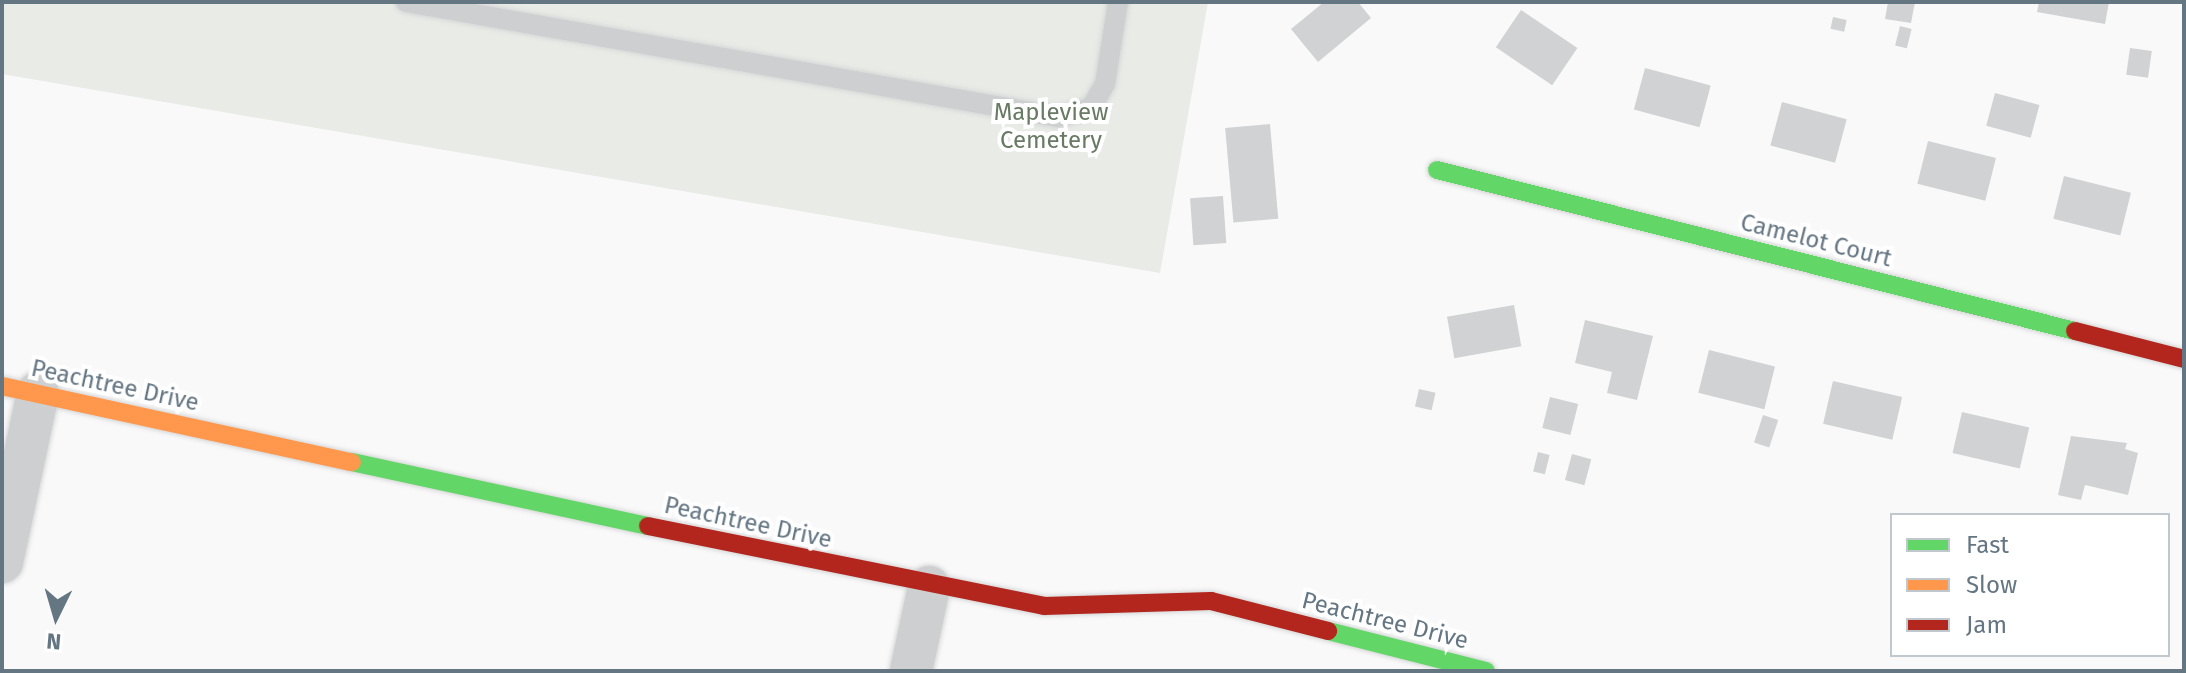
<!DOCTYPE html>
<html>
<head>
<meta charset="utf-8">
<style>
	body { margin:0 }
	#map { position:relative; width:2186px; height:673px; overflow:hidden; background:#f9f9f9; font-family:"Fira Sans",sans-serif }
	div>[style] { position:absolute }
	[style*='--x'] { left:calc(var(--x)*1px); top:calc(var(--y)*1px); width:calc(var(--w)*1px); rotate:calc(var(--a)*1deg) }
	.green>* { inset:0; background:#e8ebe6 }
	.building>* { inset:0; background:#d0d2d3; transform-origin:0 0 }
	.roads { filter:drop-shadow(0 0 2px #d5d6d7) drop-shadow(0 0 2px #d5d6d7) }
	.lane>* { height:20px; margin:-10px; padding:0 10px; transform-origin:10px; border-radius:10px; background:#cecfd0 }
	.street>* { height:42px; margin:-21px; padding:0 21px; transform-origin:21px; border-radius:21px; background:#cecfd0 }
	.fast>* { height:18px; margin:-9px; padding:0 9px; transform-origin:9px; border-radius:9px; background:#63d668 }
	.slow>* { height:18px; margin:-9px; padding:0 9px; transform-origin:9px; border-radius:9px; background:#ff974d }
	.jam>* { height:18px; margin:-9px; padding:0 9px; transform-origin:9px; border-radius:9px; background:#b3261e }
	span { translate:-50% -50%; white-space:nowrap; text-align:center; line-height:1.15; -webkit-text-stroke:8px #fff; paint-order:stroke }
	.park-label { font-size:24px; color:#687a64 }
	.street-label { font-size:24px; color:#657683 }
	.frame { position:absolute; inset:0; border:4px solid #657683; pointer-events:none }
	.legend { position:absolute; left:1890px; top:513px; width:280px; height:144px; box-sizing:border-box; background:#fff; border:2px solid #c1c8cd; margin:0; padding:10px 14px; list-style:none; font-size:24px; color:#657683 }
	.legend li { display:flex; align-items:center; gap:16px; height:40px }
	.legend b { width:40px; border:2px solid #c1c8cd }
	.north { position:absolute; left:16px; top:577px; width:80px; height:80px; -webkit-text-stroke:6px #fff; paint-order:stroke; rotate:185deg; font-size:22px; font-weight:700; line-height:32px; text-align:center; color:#657683 }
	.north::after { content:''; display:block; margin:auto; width:28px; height:36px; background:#657683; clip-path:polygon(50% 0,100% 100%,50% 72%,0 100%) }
</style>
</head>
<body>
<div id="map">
	<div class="green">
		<div style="clip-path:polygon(2px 2px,1208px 2px,1160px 273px,2px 74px)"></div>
	</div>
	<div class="building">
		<div style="clip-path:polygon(1324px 2px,1358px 2px,1371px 18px,1318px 62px,1291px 29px)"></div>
		<div style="clip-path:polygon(1888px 2px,1915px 2px,1911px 23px,1885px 19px)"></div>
		<div style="clip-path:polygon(2039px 2px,2109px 2px,2105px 24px,2037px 12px)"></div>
		<div style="left:1521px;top:10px;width:68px;height:45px;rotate:34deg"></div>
		<div style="left:1833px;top:17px;width:14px;height:12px;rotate:12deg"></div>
		<div style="left:1900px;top:26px;width:12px;height:20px;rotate:14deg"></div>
		<div style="left:2130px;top:48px;width:22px;height:27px;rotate:8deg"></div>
		<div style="left:1645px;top:68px;width:68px;height:43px;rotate:15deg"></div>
		<div style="left:1995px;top:93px;width:46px;height:34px;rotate:15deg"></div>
		<div style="left:1782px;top:102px;width:67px;height:45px;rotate:15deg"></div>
		<div style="left:1270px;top:124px;width:95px;height:45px;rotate:85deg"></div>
		<div style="left:1928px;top:141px;width:70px;height:44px;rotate:14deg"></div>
		<div style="left:2064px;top:176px;width:69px;height:44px;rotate:14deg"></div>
		<div style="left:1223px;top:196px;width:47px;height:33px;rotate:86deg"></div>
		<div style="left:1514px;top:305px;width:42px;height:68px;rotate:80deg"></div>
		<div style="clip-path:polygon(1585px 320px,1653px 336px,1637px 400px,1607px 393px,1612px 372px,1575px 363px)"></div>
		<div style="left:1709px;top:350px;width:68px;height:44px;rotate:14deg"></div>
		<div style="left:1833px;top:381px;width:71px;height:44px;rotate:13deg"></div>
		<div style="left:1419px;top:389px;width:17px;height:18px;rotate:13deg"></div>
		<div style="left:1550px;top:397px;width:29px;height:32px;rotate:14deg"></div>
		<div style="left:1962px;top:412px;width:69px;height:42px;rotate:13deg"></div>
		<div style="left:1763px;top:415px;width:16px;height:29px;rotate:18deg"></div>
		<div style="clip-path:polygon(2071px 436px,2127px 443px,2125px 449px,2138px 453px,2128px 495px,2085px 485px,2081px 500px,2058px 495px)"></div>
		<div style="left:1538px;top:452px;width:12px;height:20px;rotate:14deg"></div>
		<div style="left:1572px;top:454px;width:20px;height:27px;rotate:15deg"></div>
	</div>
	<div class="roads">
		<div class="lane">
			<div style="--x:406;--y:2;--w:662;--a:10"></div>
			<div style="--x:1058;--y:117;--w:34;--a:-15"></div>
			<div style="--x:1091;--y:108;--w:28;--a:-60"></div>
			<div style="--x:1105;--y:84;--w:83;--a:-81"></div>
		</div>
		<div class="street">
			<div style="--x:2;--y:562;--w:173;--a:-78"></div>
			<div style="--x:911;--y:671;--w:86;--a:-77.9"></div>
		</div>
		<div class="fast">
			<div style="--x:1437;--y:170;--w:658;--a:14.16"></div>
			<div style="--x:352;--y:462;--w:303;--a:12.2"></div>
			<div style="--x:1328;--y:631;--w:163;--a:14.2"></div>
		</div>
		<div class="slow">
			<div style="--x:2;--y:386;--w:358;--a:12.3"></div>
		</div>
		<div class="jam">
			<div style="--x:2075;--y:331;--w:113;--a:14.4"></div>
			<div style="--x:648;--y:526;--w:404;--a:11.4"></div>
			<div style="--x:1044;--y:606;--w:167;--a:-1.7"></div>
			<div style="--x:1211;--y:601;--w:121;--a:14.4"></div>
		</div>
	</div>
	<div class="park-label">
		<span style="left:1051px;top:127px">Mapleview<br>Cemetery</span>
	</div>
	<div class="street-label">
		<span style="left:1816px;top:241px;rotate:14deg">Camelot Court</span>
		<span style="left:115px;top:386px;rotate:12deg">Peachtree Drive</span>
		<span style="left:748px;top:523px;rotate:12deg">Peachtree Drive</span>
		<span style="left:1385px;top:621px;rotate:14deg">Peachtree Drive</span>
	</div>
	<div class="frame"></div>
	<ul class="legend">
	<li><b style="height:10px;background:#63d668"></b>Fast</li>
	<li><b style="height:10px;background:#ff974d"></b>Slow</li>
	<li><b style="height:10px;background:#b3261e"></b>Jam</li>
	</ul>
	<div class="north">N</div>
</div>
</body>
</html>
